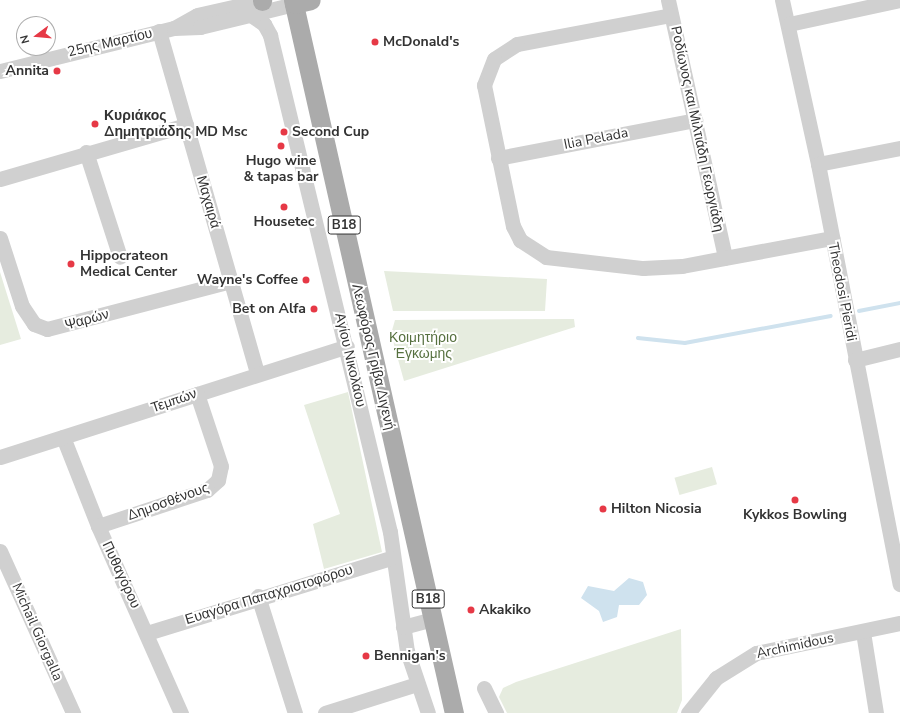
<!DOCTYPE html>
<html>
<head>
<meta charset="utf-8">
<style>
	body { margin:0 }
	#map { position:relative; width:900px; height:713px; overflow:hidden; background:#fff; font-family:"Nunito Sans",sans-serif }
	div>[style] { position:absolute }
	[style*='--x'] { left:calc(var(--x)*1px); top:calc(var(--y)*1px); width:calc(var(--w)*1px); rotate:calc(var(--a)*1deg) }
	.green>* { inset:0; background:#e6ecdf; transform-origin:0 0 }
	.water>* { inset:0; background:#cfe2ee }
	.stream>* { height:3.5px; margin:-1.75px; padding:0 1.75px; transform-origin:1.75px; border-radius:1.75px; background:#cfe2ee }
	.minor>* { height:15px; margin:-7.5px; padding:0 7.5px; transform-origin:7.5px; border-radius:7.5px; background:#d0d0d0 }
	.major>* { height:19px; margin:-9.5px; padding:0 9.5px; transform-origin:9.5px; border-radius:9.5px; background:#ababab }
	.dots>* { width:11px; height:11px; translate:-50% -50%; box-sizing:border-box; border:2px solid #fff; border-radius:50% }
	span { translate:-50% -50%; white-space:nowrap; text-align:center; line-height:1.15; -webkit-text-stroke:4px #fff; paint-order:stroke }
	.shield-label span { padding:1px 3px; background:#fff; border:1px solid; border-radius:3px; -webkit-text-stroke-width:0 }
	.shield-label { font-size:13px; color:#333; font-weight:700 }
	.poi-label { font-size:14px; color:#333; font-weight:700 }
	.left { translate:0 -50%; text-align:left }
	.right { translate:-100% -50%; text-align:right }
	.street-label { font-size:14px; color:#333 }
	.park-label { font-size:14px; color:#56703f }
	.north { position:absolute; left:16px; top:16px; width:40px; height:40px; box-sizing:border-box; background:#fff; border:1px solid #adadad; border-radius:50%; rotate:254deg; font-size:11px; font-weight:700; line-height:16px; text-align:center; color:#333 }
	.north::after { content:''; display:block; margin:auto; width:14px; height:18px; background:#e63946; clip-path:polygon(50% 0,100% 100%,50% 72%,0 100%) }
</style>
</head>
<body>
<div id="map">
	<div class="green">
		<div style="clip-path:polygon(384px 271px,547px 279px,545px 311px,393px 311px)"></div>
		<div style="clip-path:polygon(0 272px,21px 339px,0 345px)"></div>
		<div style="clip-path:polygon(574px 319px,575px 327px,404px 381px,391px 334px,395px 320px)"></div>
		<div style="clip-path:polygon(348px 392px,382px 552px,324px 569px,313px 524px,340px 514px,304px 405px)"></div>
		<div style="left:712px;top:467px;width:18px;height:39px;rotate:74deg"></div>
		<div style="clip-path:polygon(681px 629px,682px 700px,677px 713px,507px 713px,499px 697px,503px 688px,516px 682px)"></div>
	</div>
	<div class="water">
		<div style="clip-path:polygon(629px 578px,643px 582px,647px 595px,639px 605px,619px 605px,617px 617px,603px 622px,599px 611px,581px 598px,588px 586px,614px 591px)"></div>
	</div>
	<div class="stream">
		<div style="--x:859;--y:311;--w:42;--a:-11"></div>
		<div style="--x:638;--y:338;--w:47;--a:6.1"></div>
		<div style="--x:685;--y:343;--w:148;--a:-10.5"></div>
	</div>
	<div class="minor">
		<div style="--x:668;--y:0;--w:264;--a:77.5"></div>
		<div style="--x:782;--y:0;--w:168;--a:77.6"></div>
		<div style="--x:818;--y:164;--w:428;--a:79"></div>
		<div style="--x:251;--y:15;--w:16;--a:35"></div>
		<div style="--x:264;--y:24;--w:13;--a:61"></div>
		<div style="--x:270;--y:35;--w:511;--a:76.43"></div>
		<div style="--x:390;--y:532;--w:120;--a:81.9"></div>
		<div style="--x:407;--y:651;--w:65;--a:71.3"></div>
		<div style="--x:671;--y:15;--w:157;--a:169.3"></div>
		<div style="--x:517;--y:44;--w:27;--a:147"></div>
		<div style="--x:494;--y:59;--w:28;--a:111"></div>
		<div style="--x:484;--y:85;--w:144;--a:78.4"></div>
		<div style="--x:513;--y:226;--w:16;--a:63"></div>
		<div style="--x:520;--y:240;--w:31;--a:33"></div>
		<div style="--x:546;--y:257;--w:98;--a:6.5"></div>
		<div style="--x:643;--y:268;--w:39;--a:-3"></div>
		<div style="--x:682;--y:266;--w:153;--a:-10.6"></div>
		<div style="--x:789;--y:24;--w:114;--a:-12.2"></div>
		<div style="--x:174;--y:28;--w:26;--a:-29"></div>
		<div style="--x:197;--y:15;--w:69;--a:-12.6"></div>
		<div style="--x:159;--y:31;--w:356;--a:74"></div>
		<div style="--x:0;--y:71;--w:179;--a:-13.9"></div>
		<div style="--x:174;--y:28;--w:26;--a:-2"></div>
		<div style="--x:200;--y:27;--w:97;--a:-13.7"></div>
		<div style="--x:86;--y:152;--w:110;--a:72.1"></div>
		<div style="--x:498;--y:158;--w:201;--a:-10.9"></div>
		<div style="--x:818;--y:164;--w:84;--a:-11"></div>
		<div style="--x:0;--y:179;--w:194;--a:-16.2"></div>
		<div style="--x:0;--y:238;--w:71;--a:72.1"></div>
		<div style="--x:22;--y:306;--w:22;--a:56"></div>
		<div style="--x:34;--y:324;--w:14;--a:21"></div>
		<div style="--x:47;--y:329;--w:190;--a:-14.6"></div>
		<div style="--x:855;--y:360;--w:46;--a:-13.7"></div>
		<div style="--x:63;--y:437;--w:96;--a:68.5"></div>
		<div style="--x:98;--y:526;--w:205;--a:66.1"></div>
		<div style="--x:0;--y:457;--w:364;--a:-17.7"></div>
		<div style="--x:98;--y:526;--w:115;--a:-18.3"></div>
		<div style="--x:207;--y:490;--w:15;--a:-42"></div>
		<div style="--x:218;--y:480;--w:14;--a:-78"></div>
		<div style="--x:221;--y:466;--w:76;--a:-108.4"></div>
		<div style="--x:0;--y:551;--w:178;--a:65.7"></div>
		<div style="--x:258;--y:596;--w:123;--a:72.5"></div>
		<div style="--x:403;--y:627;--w:31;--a:-15"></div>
		<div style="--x:863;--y:632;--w:82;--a:80.9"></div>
		<div style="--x:147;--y:633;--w:255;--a:-17.1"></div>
		<div style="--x:484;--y:688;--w:28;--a:64"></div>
		<div style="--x:325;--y:713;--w:96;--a:-17.5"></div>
		<div style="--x:688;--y:713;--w:45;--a:-51.3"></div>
		<div style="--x:716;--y:678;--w:47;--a:-32"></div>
		<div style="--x:756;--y:653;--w:147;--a:-11.8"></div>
	</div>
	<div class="major">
		<div style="--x:293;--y:0;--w:731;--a:77.28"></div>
		<div style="--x:262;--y:1;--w:1;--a:-90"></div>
		<div style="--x:294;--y:4;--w:17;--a:-13"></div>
	</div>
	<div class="dots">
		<div style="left:375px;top:42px;background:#e63946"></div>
		<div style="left:57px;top:71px;background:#e63946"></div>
		<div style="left:95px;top:124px;background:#e63946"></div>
		<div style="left:284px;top:132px;background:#e63946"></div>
		<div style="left:281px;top:146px;background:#e63946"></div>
		<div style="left:284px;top:207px;background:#e63946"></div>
		<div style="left:71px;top:264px;background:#e63946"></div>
		<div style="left:306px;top:280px;background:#e63946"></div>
		<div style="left:314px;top:309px;background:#e63946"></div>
		<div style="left:795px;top:500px;background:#e63946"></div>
		<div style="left:603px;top:509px;background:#e63946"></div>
		<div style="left:471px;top:610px;background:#e63946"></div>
		<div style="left:366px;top:656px;background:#e63946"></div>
	</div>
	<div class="shield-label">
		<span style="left:344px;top:225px">B18</span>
		<span style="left:428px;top:599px">B18</span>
	</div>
	<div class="poi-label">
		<span class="left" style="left:383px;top:42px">McDonald's</span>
		<span class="right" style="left:49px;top:71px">Annita</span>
		<span class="left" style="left:104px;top:124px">Κυριάκος<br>Δημητριάδης MD Msc</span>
		<span class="left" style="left:292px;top:132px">Second Cup</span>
		<span style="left:281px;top:169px">Hugo wine<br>&amp; tapas bar</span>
		<span style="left:284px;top:222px">Housetec</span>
		<span class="left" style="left:80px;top:264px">Hippocrateon<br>Medical Center</span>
		<span class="right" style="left:298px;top:280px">Wayne's Coffee</span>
		<span class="right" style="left:306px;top:309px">Bet on Alfa</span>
		<span class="left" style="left:611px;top:509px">Hilton Nicosia</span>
		<span style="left:795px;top:515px">Kykkos Bowling</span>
		<span class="left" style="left:479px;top:610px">Akakiko</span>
		<span class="left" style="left:374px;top:656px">Bennigan's</span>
	</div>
	<div class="street-label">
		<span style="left:110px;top:43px;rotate:-13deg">25ης Μαρτίου</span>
		<span style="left:697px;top:129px;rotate:78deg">Ροδίωνος και Μιλτιάδη Γεωργιάδη</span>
		<span style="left:596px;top:139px;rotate:-11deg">Ilia Pelada</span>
		<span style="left:208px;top:202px;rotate:74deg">Μαχαιρά</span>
		<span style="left:842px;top:292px;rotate:79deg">Theodosi Pieridi</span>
		<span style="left:87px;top:320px;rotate:-15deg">Ψαρών</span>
		<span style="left:373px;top:357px;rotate:77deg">Λεωφόρος Γρίβα Διγενή</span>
		<span style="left:350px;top:360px;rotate:77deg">Αγίου Νικολάου</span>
		<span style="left:174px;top:401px;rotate:-19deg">Τεμπών</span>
		<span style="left:168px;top:502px;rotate:-20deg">Δημοσθένους</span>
		<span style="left:121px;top:575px;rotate:65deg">Πυθαγόρου</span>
		<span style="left:269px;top:595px;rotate:-17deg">Ευαγόρα Παπαχριστοφόρου</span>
		<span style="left:37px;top:632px;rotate:66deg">Michail Giorgalla</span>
		<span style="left:795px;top:646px;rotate:-12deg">Archimidous</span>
	</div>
	<div class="park-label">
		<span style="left:423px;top:346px">Κοιμητήριο<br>Έγκωμης</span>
	</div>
	<div class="north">N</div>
</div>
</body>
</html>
